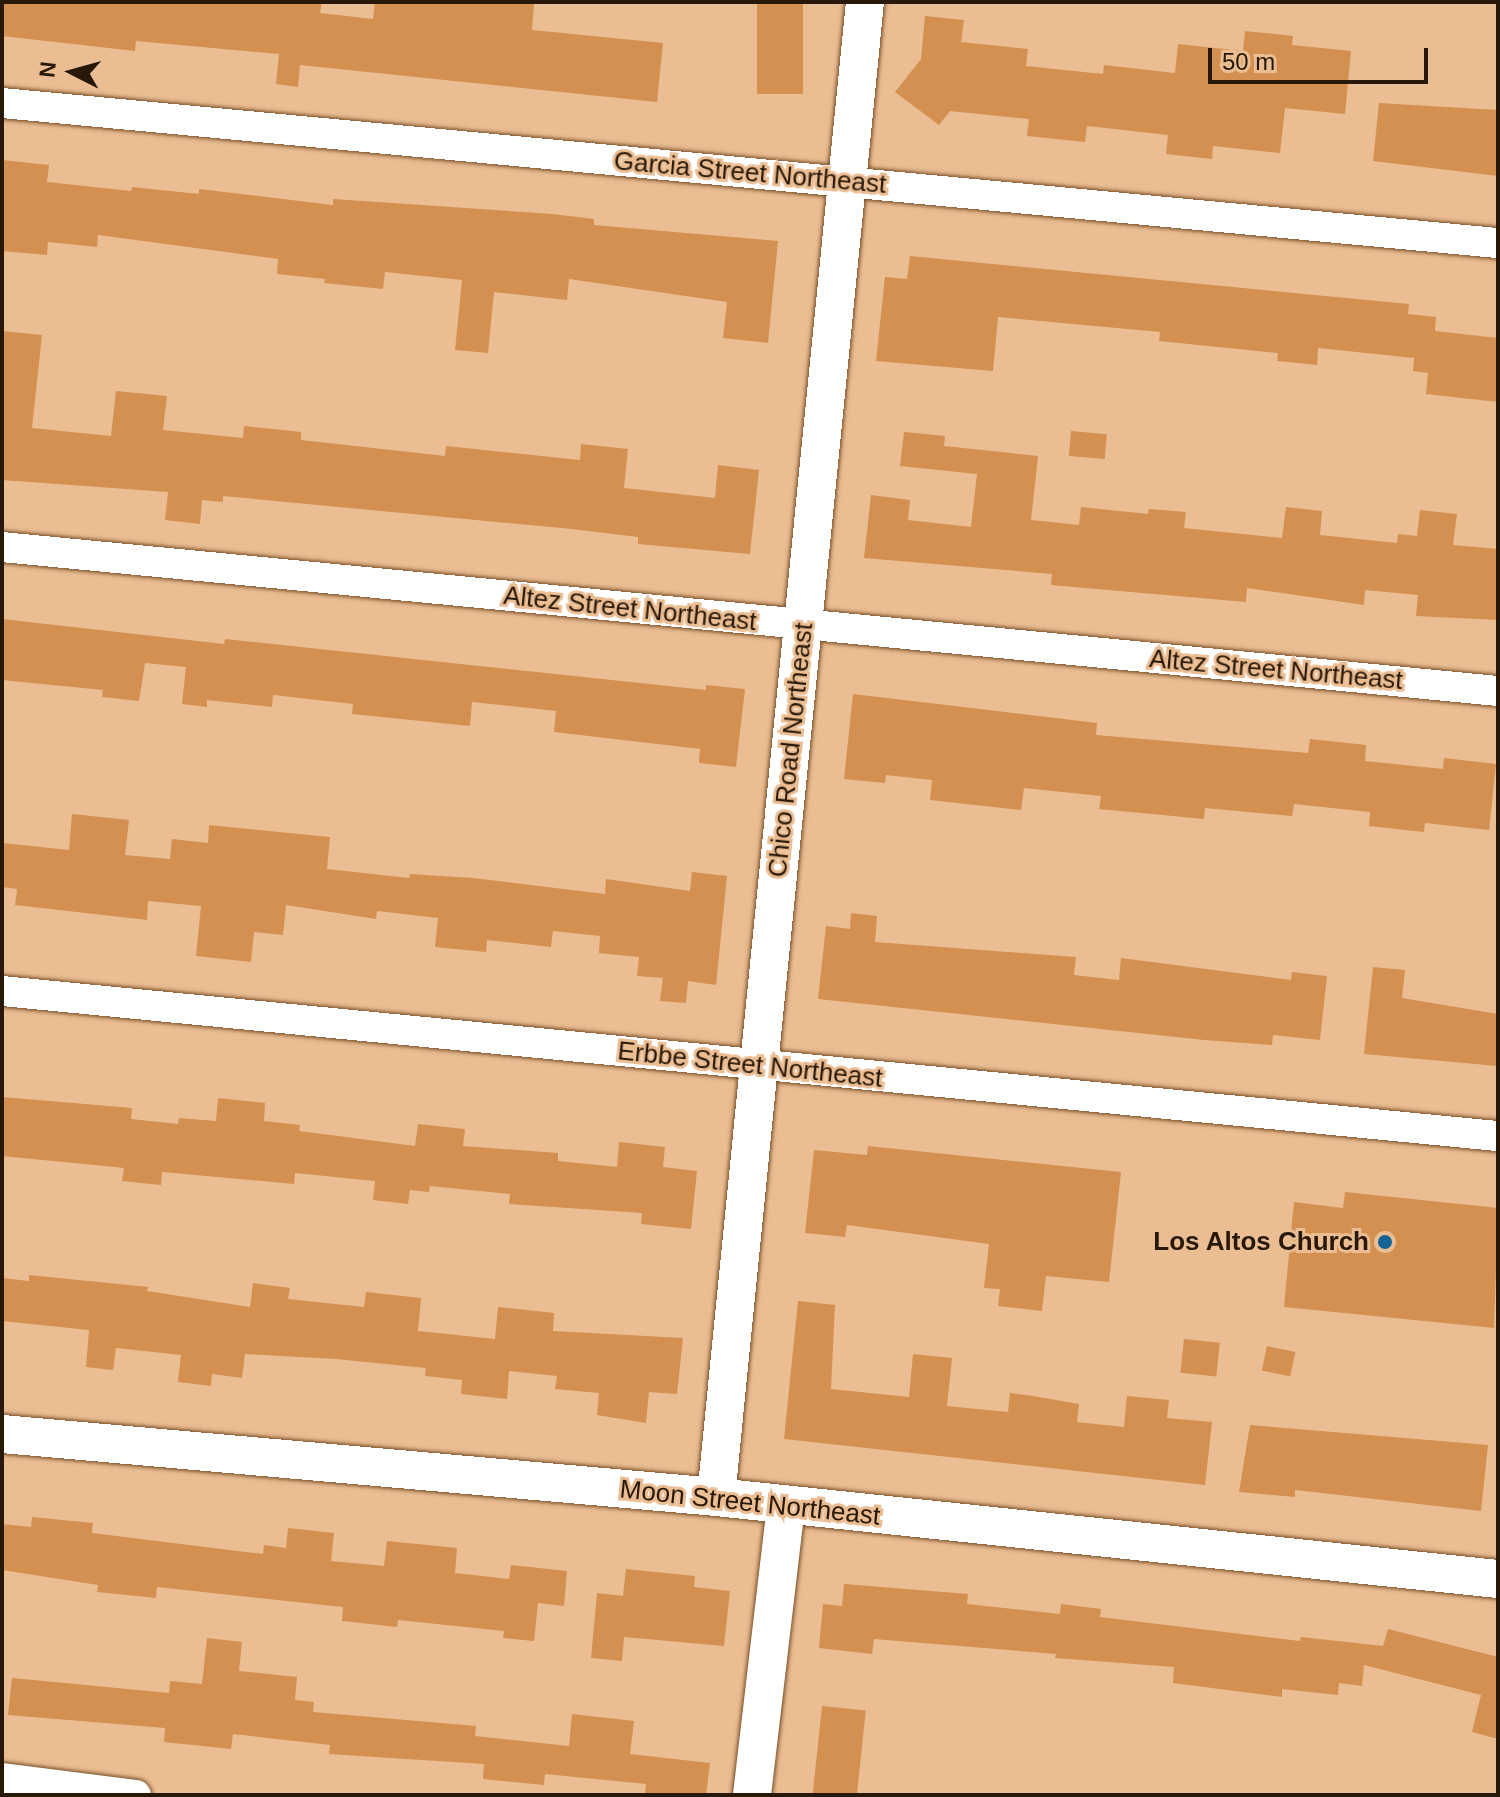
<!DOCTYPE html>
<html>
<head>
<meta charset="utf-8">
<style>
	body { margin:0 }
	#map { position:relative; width:1500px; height:1797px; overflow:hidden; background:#ebbd93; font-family:Arial,sans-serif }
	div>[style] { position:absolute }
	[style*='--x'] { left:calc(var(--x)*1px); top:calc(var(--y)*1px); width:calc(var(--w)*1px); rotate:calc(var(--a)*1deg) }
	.building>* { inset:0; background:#d39050; transform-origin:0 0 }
	.roads { filter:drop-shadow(0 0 2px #784f28) drop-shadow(0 0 2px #784f28) }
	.minor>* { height:30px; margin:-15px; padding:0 15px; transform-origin:15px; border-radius:15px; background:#fff }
	.tertiary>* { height:38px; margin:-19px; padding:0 19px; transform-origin:19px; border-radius:19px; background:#fff }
	.dots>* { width:22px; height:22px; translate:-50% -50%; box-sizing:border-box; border:4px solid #ebbd93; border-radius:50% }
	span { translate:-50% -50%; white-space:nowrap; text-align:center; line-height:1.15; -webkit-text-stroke:6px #ebbd93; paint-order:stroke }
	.street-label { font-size:26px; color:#281807 }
	.poi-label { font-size:26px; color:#281807; font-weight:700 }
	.right { translate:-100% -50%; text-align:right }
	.frame { position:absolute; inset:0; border:4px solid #281807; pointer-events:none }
	.north { position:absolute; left:32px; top:32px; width:80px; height:80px; -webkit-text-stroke:6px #ebbd93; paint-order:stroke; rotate:276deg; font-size:22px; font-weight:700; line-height:32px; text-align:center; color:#281807 }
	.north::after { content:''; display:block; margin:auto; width:28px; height:36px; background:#281807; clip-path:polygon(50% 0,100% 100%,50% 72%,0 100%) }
	.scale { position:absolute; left:1208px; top:48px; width:220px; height:36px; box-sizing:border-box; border:4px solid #281807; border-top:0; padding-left:10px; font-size:24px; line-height:28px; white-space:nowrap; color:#281807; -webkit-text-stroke:6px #ebbd93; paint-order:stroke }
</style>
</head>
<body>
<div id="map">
	<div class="building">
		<div style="clip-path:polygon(2px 2px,322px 2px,320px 13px,373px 19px,375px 2px,534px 4px,532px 30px,663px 43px,657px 102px,300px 65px,298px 87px,276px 84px,279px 54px,136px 41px,135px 51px,2px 36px)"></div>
		<div style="left:757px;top:2px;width:46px;height:92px"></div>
		<div style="clip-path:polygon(925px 16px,964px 20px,961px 42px,1028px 49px,1026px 66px,1103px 74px,1104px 65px,1175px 73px,1178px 44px,1243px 51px,1245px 31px,1293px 36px,1292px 45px,1351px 51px,1345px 114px,1285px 108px,1280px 153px,1213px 146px,1212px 159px,1166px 154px,1168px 135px,1087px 126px,1085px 142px,1027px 136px,1029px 119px,950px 111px,939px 125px,895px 92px,921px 59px)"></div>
		<div style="clip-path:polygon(1379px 103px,1498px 110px,1498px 176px,1373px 161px)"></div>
		<div style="clip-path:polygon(2px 160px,49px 165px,47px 182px,131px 191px,132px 187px,199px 194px,199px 189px,333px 205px,333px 199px,552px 214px,594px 219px,594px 225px,778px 241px,768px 343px,723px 338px,727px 302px,569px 279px,567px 300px,494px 292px,488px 353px,455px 350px,462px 280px,385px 272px,383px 289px,324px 283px,325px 279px,277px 274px,278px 259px,98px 235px,97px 247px,48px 242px,47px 255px,2px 251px)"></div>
		<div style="clip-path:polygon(910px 256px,1409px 304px,1408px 314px,1436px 317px,1435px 331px,1498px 338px,1498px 402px,1426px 394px,1428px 373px,1413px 371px,1414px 358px,1318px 348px,1317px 365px,1277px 361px,1278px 353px,1159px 341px,1160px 332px,998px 317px,993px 371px,876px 361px,885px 277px,907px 279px)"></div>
		<div style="clip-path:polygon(2px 331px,42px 335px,32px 428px,111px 436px,116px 391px,167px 396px,163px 430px,243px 438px,244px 426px,301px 432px,301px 440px,445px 456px,446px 446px,580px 460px,581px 444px,628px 449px,624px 488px,715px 498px,718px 465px,759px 470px,750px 554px,638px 544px,638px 537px,572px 529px,223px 496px,223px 502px,202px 500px,200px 524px,165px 520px,168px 492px,2px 480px)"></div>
		<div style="left:1071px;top:431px;width:36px;height:25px;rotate:5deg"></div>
		<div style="clip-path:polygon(904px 432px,945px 436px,944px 446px,1038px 456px,1031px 520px,1079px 525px,1081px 507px,1148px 514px,1149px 509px,1186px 512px,1184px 528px,1282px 538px,1286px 507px,1322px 511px,1320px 535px,1397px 543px,1398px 534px,1417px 536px,1420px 510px,1457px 514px,1453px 545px,1498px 549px,1498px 620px,1416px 616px,1418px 595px,1365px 590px,1364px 605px,1247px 588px,1246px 602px,1051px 585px,1052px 574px,864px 558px,871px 495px,910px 500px,908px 520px,971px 527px,977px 474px,900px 466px)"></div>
		<div style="clip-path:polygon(2px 619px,224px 644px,225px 639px,706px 690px,706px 685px,745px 689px,736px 767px,699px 763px,700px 749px,554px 732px,556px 711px,472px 702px,470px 726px,352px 714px,353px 704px,273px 695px,272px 707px,207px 700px,207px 707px,182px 704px,186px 667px,145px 663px,139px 701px,102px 697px,103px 690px,2px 680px)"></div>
		<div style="clip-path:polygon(853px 694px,1097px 723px,1096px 735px,1308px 753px,1310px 739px,1366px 745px,1365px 761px,1443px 769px,1444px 758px,1496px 764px,1489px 830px,1425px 823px,1424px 832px,1369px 826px,1370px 812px,1294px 804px,1292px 816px,1205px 808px,1204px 819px,1099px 809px,1101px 796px,1024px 788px,1021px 810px,930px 800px,932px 780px,886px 775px,885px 783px,844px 779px)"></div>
		<div style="clip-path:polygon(72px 814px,129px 820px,125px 855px,170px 859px,172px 839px,208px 843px,209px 825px,330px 837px,327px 869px,409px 878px,410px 874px,473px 878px,605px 894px,606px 879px,690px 891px,692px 872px,727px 876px,716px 985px,688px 981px,686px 1003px,660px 1001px,663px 978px,637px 976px,639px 957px,599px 953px,600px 936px,553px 931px,551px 947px,487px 940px,486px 952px,435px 947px,438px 918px,377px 911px,376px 919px,286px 905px,283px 935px,254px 932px,251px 962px,196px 956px,201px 906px,148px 901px,147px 920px,15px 905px,17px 889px,2px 887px,2px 843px,69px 850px)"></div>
		<div style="clip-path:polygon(851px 913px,877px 916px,875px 942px,1076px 957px,1074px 975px,1119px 980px,1121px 958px,1291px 980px,1292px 972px,1327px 976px,1320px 1040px,1273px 1035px,1272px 1045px,1204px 1040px,818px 999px,826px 926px,850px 929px)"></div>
		<div style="clip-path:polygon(1373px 967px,1405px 970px,1402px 998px,1498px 1014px,1498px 1066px,1364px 1054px)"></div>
		<div style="clip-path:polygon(2px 1097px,132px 1108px,131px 1119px,178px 1124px,179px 1118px,216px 1121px,218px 1098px,265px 1103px,264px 1121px,300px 1125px,299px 1131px,415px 1146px,418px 1124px,465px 1129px,463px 1146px,558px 1153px,558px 1161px,617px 1167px,619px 1142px,665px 1147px,663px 1167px,697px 1171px,691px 1229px,641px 1224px,642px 1213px,509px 1204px,510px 1194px,430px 1186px,429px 1192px,410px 1190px,408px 1204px,373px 1200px,375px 1181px,295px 1173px,294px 1184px,162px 1172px,161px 1185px,122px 1181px,124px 1168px,2px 1156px)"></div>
		<div style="clip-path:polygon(868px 1146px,1121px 1172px,1109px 1282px,1046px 1276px,1042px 1311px,998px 1306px,1000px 1289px,984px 1288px,989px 1244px,847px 1225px,845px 1237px,805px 1233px,814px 1150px,867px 1155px)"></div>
		<div style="clip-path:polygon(1345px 1192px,1498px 1208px,1494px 1328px,1284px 1307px,1294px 1202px,1343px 1208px)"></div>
		<div style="clip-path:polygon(29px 1275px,148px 1287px,147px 1291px,250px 1307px,253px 1283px,290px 1288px,288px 1299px,364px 1307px,366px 1292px,421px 1298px,418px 1331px,495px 1339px,498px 1307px,554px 1313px,553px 1331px,683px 1338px,677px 1394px,649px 1392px,646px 1423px,597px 1415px,599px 1393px,555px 1389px,557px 1376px,509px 1371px,507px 1399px,461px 1394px,462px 1380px,425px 1376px,426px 1368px,336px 1359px,245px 1354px,242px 1378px,212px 1374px,211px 1386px,178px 1382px,181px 1355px,116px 1348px,113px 1370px,86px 1367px,89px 1330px,2px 1321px,2px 1278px,29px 1281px)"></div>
		<div style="clip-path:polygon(798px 1301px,835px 1305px,831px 1389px,909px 1397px,913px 1354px,952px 1358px,947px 1406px,1008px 1412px,1010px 1393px,1033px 1396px,1079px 1404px,1077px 1422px,1124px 1427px,1127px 1396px,1169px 1400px,1167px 1418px,1212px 1422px,1205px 1485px,784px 1439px)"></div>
		<div style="left:1184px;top:1339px;width:36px;height:34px;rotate:6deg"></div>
		<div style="left:1267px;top:1346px;width:29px;height:25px;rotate:12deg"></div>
		<div style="clip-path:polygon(1250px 1425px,1488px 1445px,1481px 1511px,1295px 1490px,1295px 1497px,1239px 1492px)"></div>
		<div style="clip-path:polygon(32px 1517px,93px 1523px,92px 1533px,263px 1554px,264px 1545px,286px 1548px,288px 1528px,334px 1533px,331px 1561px,384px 1566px,387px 1541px,457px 1548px,455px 1573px,509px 1579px,511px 1565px,567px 1571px,564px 1606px,538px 1603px,534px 1641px,503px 1638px,504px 1631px,398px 1620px,397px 1627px,342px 1621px,343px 1607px,157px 1587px,156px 1598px,97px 1592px,98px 1585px,2px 1570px,2px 1524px,31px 1527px)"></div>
		<div style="clip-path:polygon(626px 1569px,695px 1576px,694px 1587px,730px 1591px,724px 1646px,624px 1637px,622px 1661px,591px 1658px,597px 1593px,623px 1596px)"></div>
		<div style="clip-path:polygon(844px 1584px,968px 1594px,967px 1604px,1060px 1614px,1061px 1604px,1101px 1609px,1100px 1617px,1300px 1641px,1301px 1637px,1383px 1646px,1388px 1629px,1498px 1657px,1498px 1739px,1472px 1732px,1481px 1695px,1364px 1665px,1362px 1686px,1339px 1683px,1338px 1695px,1282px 1689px,1282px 1697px,1173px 1683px,1174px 1667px,1055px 1658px,1056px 1654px,874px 1639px,872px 1654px,819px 1648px,823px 1604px,842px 1606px)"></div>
		<div style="clip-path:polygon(207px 1638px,242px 1642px,239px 1671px,297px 1677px,295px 1700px,314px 1702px,313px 1712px,476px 1726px,475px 1736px,569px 1746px,572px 1714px,634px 1721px,630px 1754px,710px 1763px,706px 1795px,645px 1793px,646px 1784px,545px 1774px,544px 1785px,483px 1779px,484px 1764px,329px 1754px,330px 1745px,233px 1734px,231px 1749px,164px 1742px,165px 1728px,8px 1715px,12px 1678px,169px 1693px,170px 1681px,202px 1684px)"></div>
		<div style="left:822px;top:1706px;width:44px;height:89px;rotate:6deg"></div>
	</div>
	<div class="roads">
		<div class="minor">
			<div style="--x:2;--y:103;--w:1503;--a:5.35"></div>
			<div style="--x:2;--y:547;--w:1503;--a:5.5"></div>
			<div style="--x:2;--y:991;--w:1503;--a:5.54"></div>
			<div style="--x:2;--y:1778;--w:135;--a:7.2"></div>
		</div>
		<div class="tertiary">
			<div style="--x:2;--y:1434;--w:717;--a:5.04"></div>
			<div style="--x:716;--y:1497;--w:786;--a:5.99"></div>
			<div style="--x:716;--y:1497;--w:1502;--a:-84.31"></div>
			<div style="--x:752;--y:1795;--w:290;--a:-83.3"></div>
		</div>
	</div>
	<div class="dots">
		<div style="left:1385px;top:1242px;background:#136395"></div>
	</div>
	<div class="street-label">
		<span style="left:750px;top:173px;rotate:5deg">Garcia Street Northeast</span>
		<span style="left:630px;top:609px;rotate:6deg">Altez Street Northeast</span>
		<span style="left:1276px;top:670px;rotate:5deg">Altez Street Northeast</span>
		<span style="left:791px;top:750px;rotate:-84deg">Chico Road Northeast</span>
		<span style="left:750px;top:1065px;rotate:6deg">Erbbe Street Northeast</span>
		<span style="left:750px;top:1503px;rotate:6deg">Moon Street Northeast</span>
	</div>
	<div class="poi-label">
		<span class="right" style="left:1369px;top:1242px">Los Altos Church</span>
	</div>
	<div class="frame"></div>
	<div class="north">N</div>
	<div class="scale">50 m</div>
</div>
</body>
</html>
